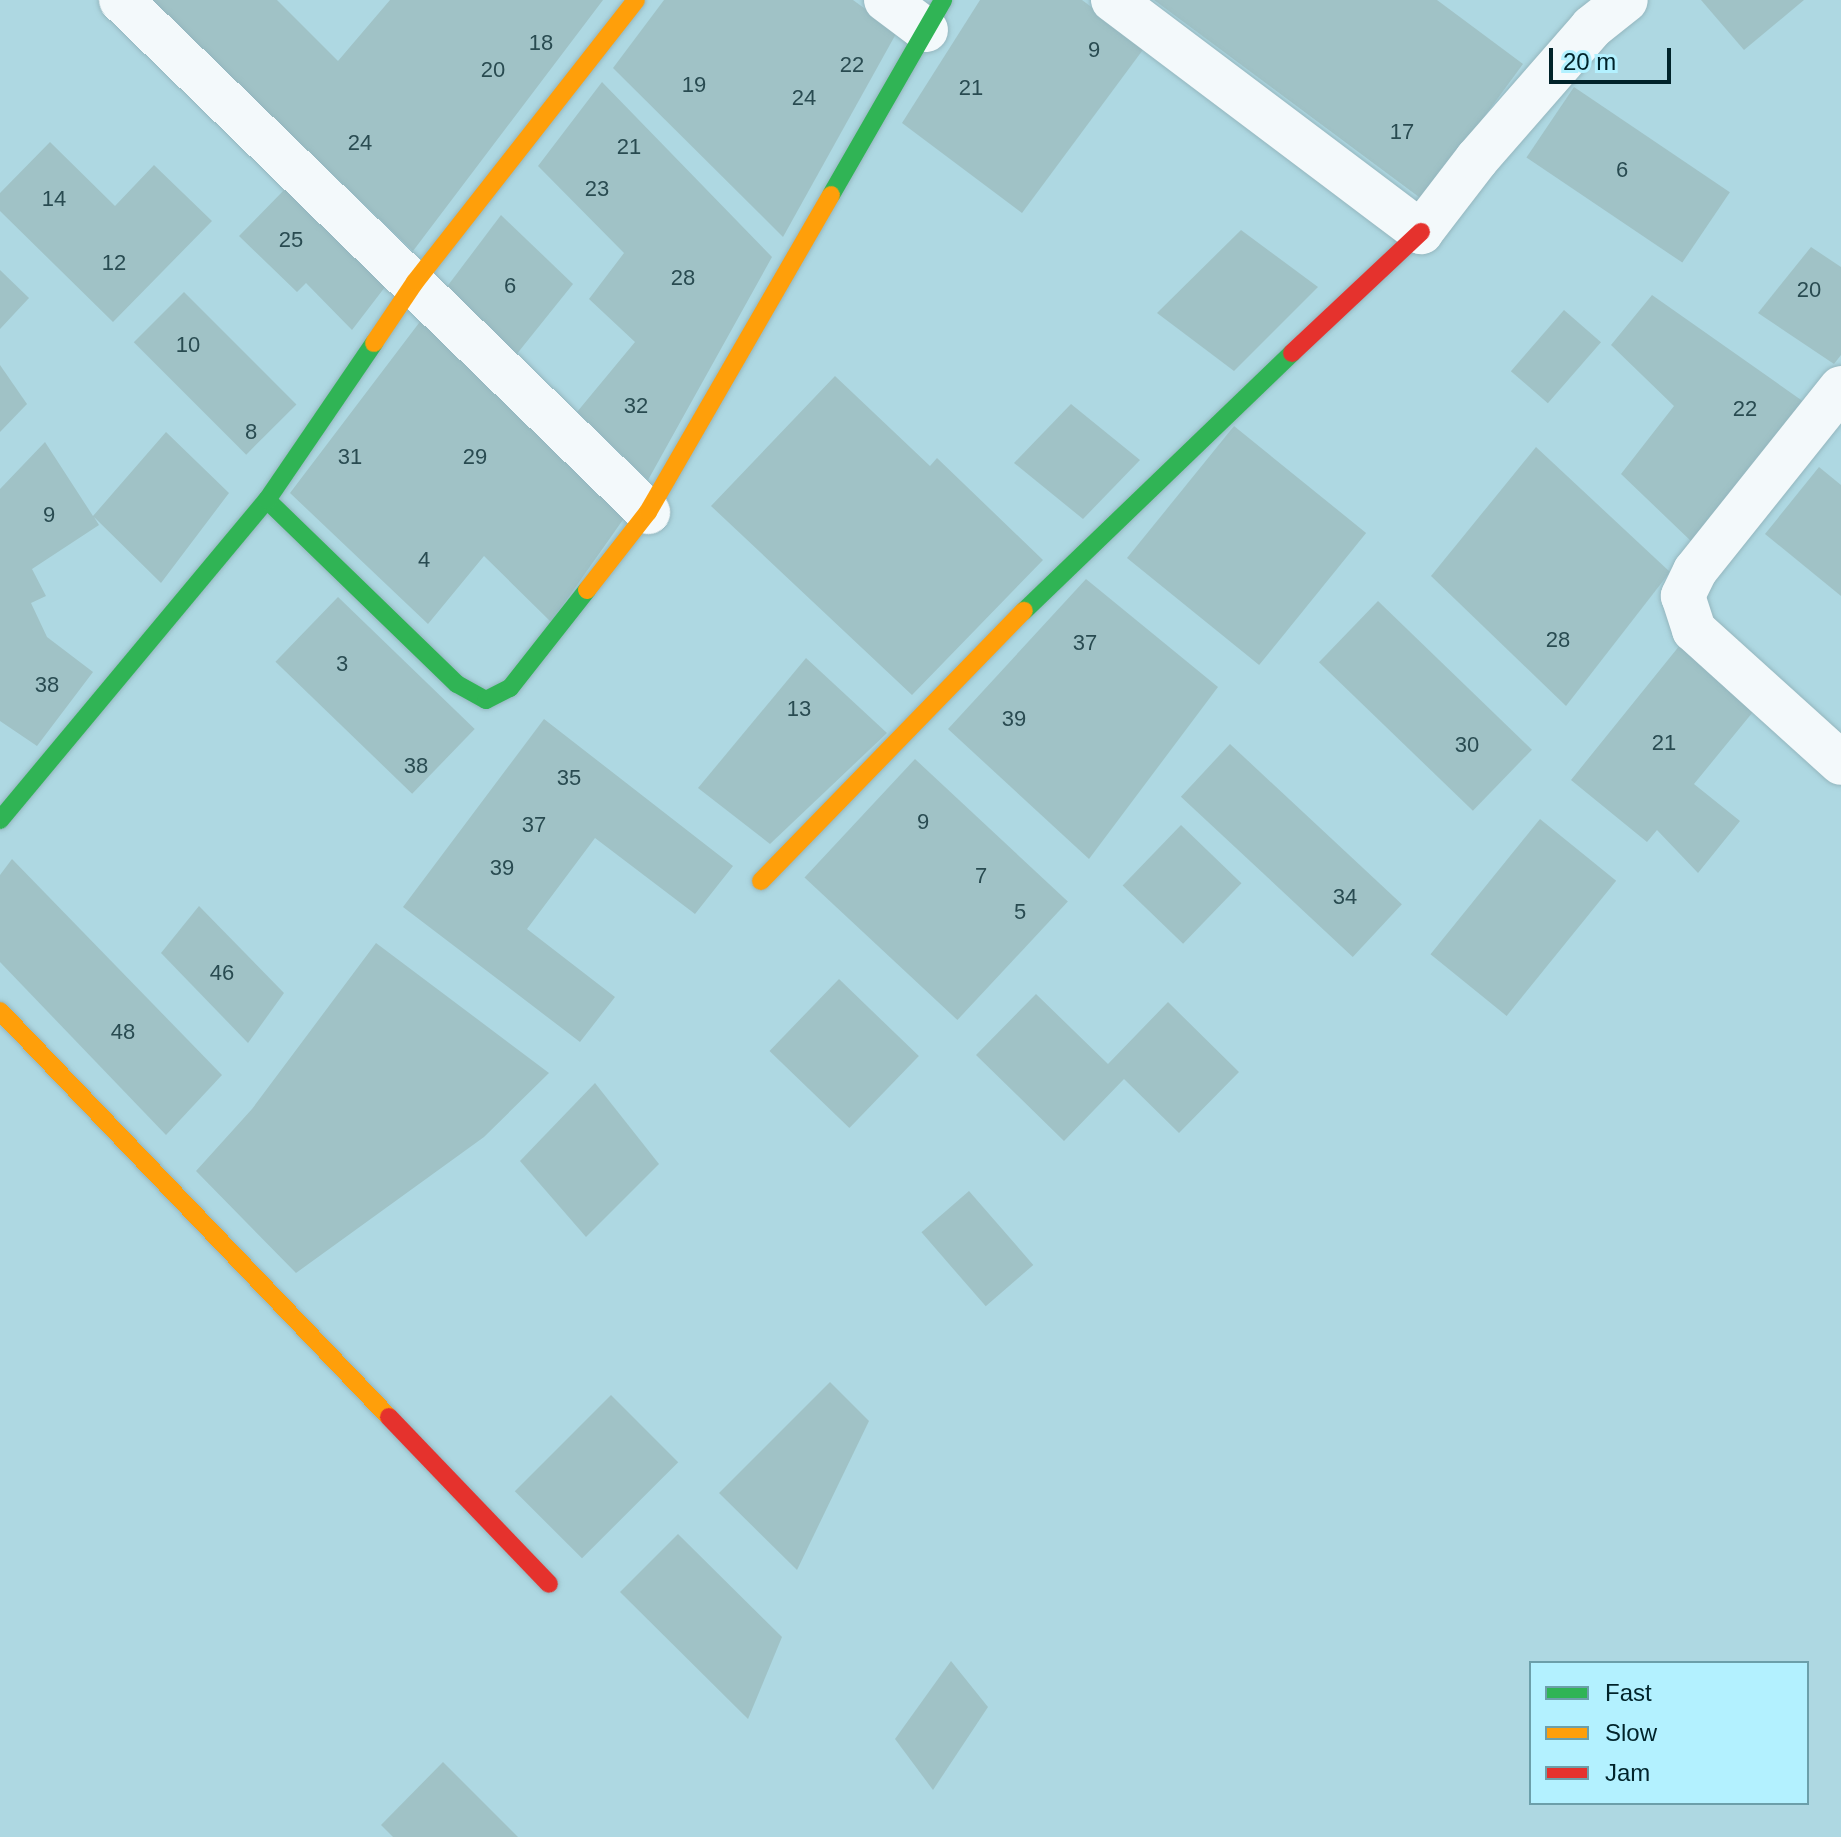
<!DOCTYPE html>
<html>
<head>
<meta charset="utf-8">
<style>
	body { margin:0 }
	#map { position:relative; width:1841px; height:1837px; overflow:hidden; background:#aed8e2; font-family:Helvetica,sans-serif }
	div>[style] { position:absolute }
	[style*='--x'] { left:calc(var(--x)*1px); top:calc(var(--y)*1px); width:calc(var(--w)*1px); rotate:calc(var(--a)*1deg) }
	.building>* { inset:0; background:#a0c2c6; transform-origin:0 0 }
	.roads { filter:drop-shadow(0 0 2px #94b6be) drop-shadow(0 0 2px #94b6be) }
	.street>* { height:44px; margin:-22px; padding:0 22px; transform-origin:22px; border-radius:22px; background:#f3f9fb }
	.fast>* { height:18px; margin:-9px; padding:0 9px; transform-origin:9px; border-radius:9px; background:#30b455 }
	.slow>* { height:18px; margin:-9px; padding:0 9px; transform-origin:9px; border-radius:9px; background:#ff9f0a }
	.jam>* { height:18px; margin:-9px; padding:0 9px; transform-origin:9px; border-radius:9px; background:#e5322d }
	span { translate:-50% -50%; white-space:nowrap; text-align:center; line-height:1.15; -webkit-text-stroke:6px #b3f1ff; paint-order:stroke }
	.number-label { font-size:22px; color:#294b51 }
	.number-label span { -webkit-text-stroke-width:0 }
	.legend { position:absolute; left:1529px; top:1661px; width:280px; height:144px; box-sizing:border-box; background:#b3f1ff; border:2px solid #6c9faa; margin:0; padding:10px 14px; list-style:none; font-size:24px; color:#01232a }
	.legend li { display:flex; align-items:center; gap:16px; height:40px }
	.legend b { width:40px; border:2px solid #6c9faa }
	.scale { position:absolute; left:1549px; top:48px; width:122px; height:36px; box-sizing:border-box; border:4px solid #01232a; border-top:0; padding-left:10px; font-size:24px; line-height:28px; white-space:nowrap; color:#01232a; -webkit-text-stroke:6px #b3f1ff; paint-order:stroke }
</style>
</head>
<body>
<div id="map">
	<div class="building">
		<div style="clip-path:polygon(150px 0,277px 0,338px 61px,390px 0,603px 0,413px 251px)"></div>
		<div style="clip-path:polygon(664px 0,853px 0,897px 32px,783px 237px,613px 68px)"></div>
		<div style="clip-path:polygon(980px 0,1082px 0,1145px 47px,1022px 213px,902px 123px)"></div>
		<div style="clip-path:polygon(1154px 0,1437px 0,1523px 64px,1423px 200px)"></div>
		<div style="clip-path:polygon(1701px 0,1804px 0,1744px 50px)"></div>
		<div style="clip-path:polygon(602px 82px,772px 257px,648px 480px,577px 412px,635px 342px,589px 299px,624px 253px,538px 166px)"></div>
		<div style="left:1574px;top:87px;width:188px;height:85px;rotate:34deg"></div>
		<div style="clip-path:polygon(50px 142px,115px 206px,154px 165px,212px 221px,113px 322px,0 211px,0 193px)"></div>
		<div style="clip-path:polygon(285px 189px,385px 287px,352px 330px,306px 283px,297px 292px,239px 236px)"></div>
		<div style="clip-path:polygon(501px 215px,573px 284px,516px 355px,446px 288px)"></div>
		<div style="clip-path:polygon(1241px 230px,1318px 287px,1234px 371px,1157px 313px)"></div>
		<div style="clip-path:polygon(1811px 247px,1841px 267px,1841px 355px,1834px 364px,1758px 313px)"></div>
		<div style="clip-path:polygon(0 270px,29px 298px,0 329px)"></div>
		<div style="left:184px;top:292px;width:159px;height:71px;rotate:45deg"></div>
		<div style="clip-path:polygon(1652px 295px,1804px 402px,1693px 543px,1621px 474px,1674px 406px,1611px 345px)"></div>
		<div style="left:1564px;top:310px;width:49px;height:81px;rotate:41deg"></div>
		<div style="clip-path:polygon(422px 319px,627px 514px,551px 622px,484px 556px,428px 624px,290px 493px)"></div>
		<div style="clip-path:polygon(0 365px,27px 404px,0 432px)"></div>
		<div style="clip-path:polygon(835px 376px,930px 466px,937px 458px,1043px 560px,912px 695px,711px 506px)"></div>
		<div style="clip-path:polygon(1071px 404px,1140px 460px,1083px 519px,1014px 463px)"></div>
		<div style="left:1234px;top:426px;width:170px;height:170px;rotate:39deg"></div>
		<div style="clip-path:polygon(166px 432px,229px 493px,161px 583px,94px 517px,99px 525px,32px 569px,46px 596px,31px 603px,47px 637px,93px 672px,37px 746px,0 721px,0 489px,45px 442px,93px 516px)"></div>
		<div style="clip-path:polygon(1536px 447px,1670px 572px,1566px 706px,1431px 576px)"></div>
		<div style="clip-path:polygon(1819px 467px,1841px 485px,1841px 596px,1765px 534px)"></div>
		<div style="clip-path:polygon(1086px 579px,1218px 687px,1089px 859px,948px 729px)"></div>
		<div style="left:338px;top:597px;width:190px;height:90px;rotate:44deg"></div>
		<div style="left:1378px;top:601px;width:214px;height:85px;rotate:44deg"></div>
		<div style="clip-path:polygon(1680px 645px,1757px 707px,1694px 784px,1740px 821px,1698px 873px,1657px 830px,1647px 842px,1571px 780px)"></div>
		<div style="clip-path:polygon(806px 658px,887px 733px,770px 844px,698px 788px)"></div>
		<div style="clip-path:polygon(544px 719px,733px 866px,695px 914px,595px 838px,527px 929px,615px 997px,580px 1042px,403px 907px)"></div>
		<div style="left:1230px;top:744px;width:235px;height:72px;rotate:43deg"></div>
		<div style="left:915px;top:759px;width:209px;height:162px;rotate:43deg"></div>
		<div style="left:1540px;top:819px;width:98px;height:174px;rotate:39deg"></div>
		<div style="left:1181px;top:825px;width:84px;height:84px;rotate:44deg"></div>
		<div style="clip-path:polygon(12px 859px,222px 1075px,166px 1135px,0 962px,0 875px)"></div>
		<div style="clip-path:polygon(199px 906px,284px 993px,248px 1043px,161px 953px)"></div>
		<div style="clip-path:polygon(376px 943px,549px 1073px,484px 1137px,296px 1273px,196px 1171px,252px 1109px)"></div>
		<div style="left:839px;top:979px;width:111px;height:100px;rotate:44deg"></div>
		<div style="clip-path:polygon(1036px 994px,1108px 1064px,1168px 1002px,1239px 1072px,1179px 1133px,1124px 1079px,1064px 1141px,976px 1055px)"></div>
		<div style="clip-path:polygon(595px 1083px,659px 1164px,586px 1237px,520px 1161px)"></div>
		<div style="left:969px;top:1191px;width:98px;height:63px;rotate:49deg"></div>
		<div style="clip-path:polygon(830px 1382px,869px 1421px,797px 1570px,719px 1493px)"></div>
		<div style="left:611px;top:1395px;width:95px;height:136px;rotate:45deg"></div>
		<div style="clip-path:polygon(678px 1534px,782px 1637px,748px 1719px,620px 1592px)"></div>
		<div style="clip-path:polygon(951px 1661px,988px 1707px,933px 1790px,895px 1739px)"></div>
		<div style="clip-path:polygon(443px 1762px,518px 1837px,393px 1837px,381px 1825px)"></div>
	</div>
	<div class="roads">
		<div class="street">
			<div style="--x:121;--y:0;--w:735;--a:44.17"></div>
			<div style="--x:886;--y:0;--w:50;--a:36.9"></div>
			<div style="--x:1113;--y:0;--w:386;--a:37"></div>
			<div style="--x:1421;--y:232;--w:92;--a:-52.5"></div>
			<div style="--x:1477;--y:159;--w:175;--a:-48.9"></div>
			<div style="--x:1592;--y:27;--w:43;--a:-38.5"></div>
			<div style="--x:1841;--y:388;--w:234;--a:128.6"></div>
			<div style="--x:1695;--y:571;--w:28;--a:116"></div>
			<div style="--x:1683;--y:596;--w:36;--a:72"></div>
			<div style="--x:1694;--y:630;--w:198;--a:42.1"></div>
		</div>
		<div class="fast">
			<div style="--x:831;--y:195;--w:225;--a:-60.1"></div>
			<div style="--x:267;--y:500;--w:264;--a:44.1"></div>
			<div style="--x:457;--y:684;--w:33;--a:29"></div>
			<div style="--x:486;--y:700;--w:27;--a:-27"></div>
			<div style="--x:510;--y:688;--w:125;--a:-51.8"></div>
			<div style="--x:1024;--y:611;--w:372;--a:-43.9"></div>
			<div style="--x:0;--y:820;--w:417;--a:-50.2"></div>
			<div style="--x:267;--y:500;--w:190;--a:-55.7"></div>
		</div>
		<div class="slow">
			<div style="--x:374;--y:343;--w:73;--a:-56.1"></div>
			<div style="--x:415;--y:282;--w:358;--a:-51.9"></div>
			<div style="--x:587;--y:590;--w:99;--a:-52"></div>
			<div style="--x:648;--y:512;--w:366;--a:-60"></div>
			<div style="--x:761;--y:881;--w:377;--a:-45.8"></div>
			<div style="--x:0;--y:1011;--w:562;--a:46.23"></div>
		</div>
		<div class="jam">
			<div style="--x:1292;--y:353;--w:177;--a:-43.2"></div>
			<div style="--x:389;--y:1417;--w:231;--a:46.2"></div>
		</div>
	</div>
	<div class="number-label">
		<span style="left:541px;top:43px">18</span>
		<span style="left:1094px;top:50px">9</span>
		<span style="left:852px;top:65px">22</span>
		<span style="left:493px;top:70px">20</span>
		<span style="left:694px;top:85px">19</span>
		<span style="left:971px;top:88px">21</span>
		<span style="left:804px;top:98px">24</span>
		<span style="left:1402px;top:132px">17</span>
		<span style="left:360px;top:143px">24</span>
		<span style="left:629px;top:147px">21</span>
		<span style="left:1622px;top:170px">6</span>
		<span style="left:597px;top:189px">23</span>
		<span style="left:54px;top:199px">14</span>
		<span style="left:291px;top:240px">25</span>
		<span style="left:114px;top:263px">12</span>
		<span style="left:683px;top:278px">28</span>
		<span style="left:510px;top:286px">6</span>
		<span style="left:1809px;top:290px">20</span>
		<span style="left:188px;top:345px">10</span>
		<span style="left:636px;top:406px">32</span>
		<span style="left:1745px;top:409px">22</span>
		<span style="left:251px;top:432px">8</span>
		<span style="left:350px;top:457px">31</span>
		<span style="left:475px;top:457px">29</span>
		<span style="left:49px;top:515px">9</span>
		<span style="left:424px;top:560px">4</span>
		<span style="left:1558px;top:640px">28</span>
		<span style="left:1085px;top:643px">37</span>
		<span style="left:342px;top:664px">3</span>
		<span style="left:47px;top:685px">38</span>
		<span style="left:799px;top:709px">13</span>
		<span style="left:1014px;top:719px">39</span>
		<span style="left:1664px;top:743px">21</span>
		<span style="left:1467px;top:745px">30</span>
		<span style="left:416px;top:766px">38</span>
		<span style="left:569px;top:778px">35</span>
		<span style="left:923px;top:822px">9</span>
		<span style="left:534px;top:825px">37</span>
		<span style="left:502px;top:868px">39</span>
		<span style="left:981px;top:876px">7</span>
		<span style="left:1345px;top:897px">34</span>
		<span style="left:1020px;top:912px">5</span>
		<span style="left:222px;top:973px">46</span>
		<span style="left:123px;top:1032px">48</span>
	</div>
	<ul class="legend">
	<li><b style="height:10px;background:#30b455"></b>Fast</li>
	<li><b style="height:10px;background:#ff9f0a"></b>Slow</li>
	<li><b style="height:10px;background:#e5322d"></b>Jam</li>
	</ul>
	<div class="scale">20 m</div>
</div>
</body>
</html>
